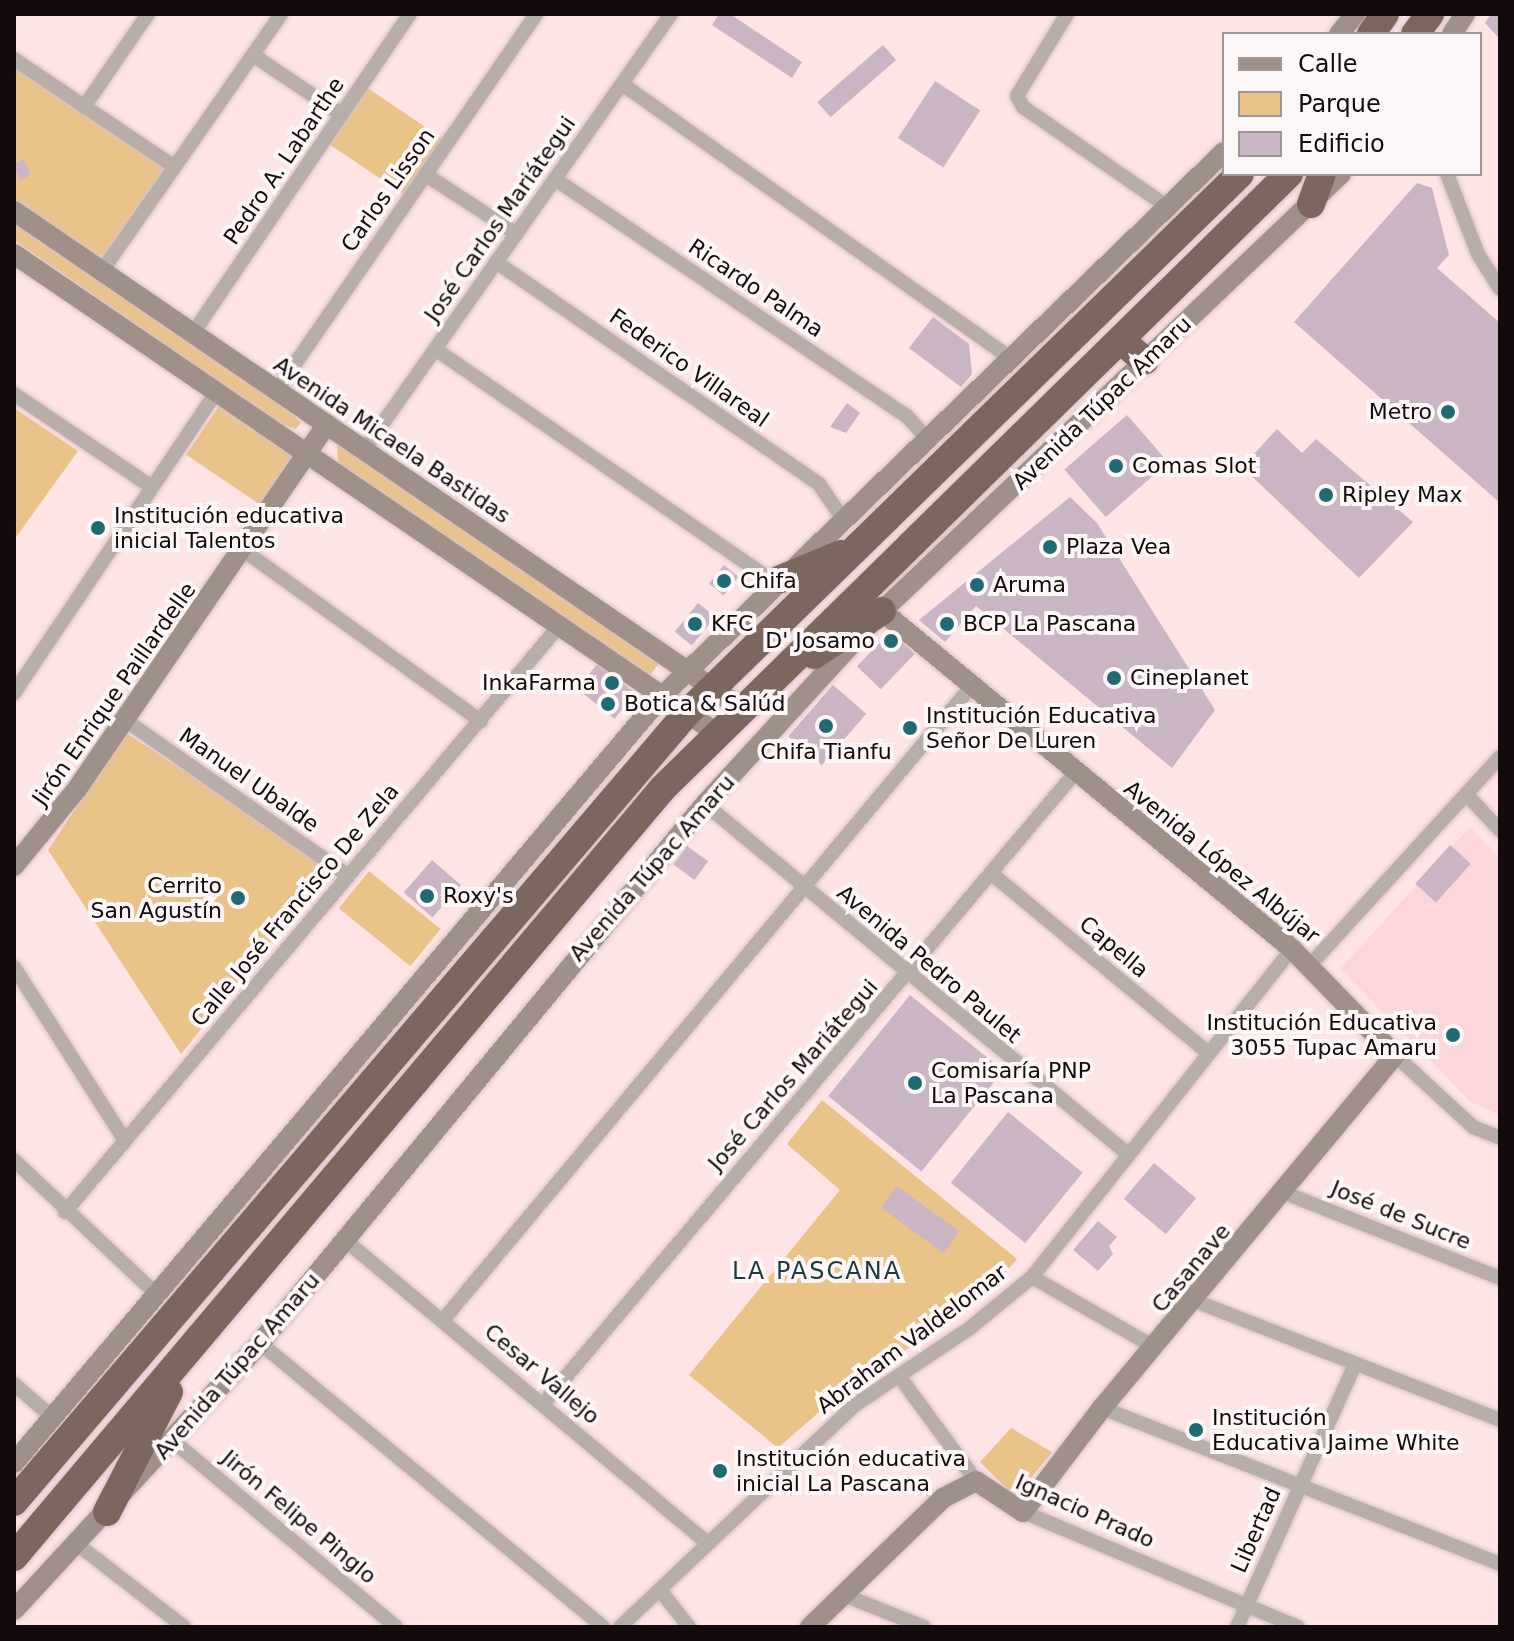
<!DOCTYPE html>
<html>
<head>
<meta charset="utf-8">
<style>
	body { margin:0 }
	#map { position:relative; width:1514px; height:1641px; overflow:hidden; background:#ffe4e6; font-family:"DejaVu Sans",sans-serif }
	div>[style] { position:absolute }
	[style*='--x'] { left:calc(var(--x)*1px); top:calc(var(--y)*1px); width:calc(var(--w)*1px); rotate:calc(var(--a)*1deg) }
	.built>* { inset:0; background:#fbd7db }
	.green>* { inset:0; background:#eac389; transform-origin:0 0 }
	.building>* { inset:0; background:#c9b5c3; transform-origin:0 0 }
	.roads { filter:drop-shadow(0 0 2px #d9c1c3) drop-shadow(0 0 2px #d9c1c3) }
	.street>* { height:14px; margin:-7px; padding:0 7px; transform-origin:7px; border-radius:7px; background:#b8aea9 }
	.secondary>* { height:20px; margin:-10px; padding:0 10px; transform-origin:10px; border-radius:10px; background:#9f9089 }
	.highway>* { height:28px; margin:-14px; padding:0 14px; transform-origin:14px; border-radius:14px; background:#7c675f }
	.dots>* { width:22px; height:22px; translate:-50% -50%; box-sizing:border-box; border:4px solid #fdf7f8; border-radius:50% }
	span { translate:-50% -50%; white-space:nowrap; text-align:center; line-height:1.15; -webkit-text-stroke:8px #fdf7f8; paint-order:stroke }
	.street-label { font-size:22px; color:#130a0b }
	.poi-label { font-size:22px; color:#130a0b }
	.right { translate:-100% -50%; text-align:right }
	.left { translate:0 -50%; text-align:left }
	.neighbourhood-label { font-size:24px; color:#1a3c3f; letter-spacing:2px }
	.frame { position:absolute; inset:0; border:16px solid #130a0b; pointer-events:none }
	.legend { position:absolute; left:1222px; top:32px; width:260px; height:144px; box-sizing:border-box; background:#fdf7f8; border:2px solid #9f9899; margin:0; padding:10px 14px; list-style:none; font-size:24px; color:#130a0b }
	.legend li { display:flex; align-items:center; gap:16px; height:40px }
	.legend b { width:40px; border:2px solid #9f9899 }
</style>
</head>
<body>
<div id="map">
	<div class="built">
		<div style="clip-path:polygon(1470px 827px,1500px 858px,1500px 1115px,1471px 1102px,1340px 969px)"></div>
	</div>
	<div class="green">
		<div style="clip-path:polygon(14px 59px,172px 165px,102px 271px,14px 211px)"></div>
		<div style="left:363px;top:85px;width:103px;height:68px;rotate:34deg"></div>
		<div style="clip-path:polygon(14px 220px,290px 411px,301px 423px,296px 429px,280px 424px,14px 240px)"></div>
		<div style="left:223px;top:400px;width:94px;height:66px;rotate:34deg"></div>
		<div style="clip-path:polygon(14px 408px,78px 451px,14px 540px)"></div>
		<div style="clip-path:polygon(337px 445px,351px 450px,659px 663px,648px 678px,338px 462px)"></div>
		<div style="clip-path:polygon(126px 733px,332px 866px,181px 1054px,48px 850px)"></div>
		<div style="left:369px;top:871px;width:92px;height:48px;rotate:39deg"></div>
		<div style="clip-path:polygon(822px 1100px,1017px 1259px,983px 1299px,842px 1392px,778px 1448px,689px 1375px,840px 1190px,787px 1144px)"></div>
		<div style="clip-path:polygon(1011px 1428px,1052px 1452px,1023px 1488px,1008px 1490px,980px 1462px)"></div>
	</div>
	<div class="building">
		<div style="clip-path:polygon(719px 14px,730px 14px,802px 62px,792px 78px,712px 25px)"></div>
		<div style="clip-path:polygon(1491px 14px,1500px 14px,1500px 39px,1485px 23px)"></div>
		<div style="left:883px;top:45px;width:20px;height:87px;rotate:49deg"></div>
		<div style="left:935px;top:81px;width:54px;height:68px;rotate:33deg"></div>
		<div style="clip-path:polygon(23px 159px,31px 174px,20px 181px,14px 164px)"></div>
		<div style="clip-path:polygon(1417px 183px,1432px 188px,1449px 255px,1437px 268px,1500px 323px,1499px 502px,1294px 322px)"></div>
		<div style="clip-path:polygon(933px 317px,969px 344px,972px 374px,961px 387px,909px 348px)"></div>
		<div style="clip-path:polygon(847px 403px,860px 413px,846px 433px,830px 427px)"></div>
		<div style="left:1127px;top:415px;width:63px;height:83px;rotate:49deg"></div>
		<div style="clip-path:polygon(1277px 429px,1302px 453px,1316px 439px,1413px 522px,1359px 578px,1242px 467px)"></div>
		<div style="clip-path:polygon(1070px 497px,1097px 523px,1215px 710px,1172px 768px,976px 606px,945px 642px,919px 620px)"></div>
		<div style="left:724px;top:565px;width:19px;height:24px;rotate:39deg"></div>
		<div style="left:698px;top:603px;width:22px;height:37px;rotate:39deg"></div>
		<div style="left:891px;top:631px;width:33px;height:49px;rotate:44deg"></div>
		<div style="left:598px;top:663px;width:48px;height:33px;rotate:39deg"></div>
		<div style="left:833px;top:685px;width:44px;height:68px;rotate:41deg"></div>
		<div style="left:1450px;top:845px;width:28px;height:52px;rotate:42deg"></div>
		<div style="left:687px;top:846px;width:26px;height:23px;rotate:36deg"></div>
		<div style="left:432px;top:860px;width:38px;height:43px;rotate:41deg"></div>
		<div style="left:910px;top:995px;width:120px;height:130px;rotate:39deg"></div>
		<div style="left:1008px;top:1112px;width:96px;height:91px;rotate:39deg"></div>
		<div style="left:1154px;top:1163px;width:55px;height:47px;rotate:40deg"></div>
		<div style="left:897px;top:1186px;width:77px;height:27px;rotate:36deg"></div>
		<div style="clip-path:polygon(1098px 1221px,1117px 1237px,1109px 1246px,1113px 1254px,1098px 1271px,1073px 1250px)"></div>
	</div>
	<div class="roads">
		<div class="street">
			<div style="--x:1067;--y:14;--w:96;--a:121.4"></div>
			<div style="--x:1017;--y:96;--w:13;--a:61"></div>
			<div style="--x:1023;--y:107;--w:176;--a:34.6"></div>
			<div style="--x:253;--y:55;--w:107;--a:34"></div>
			<div style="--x:14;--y:59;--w:190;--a:33.9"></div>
			<div style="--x:622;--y:84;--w:474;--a:35.2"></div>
			<div style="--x:84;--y:107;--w:113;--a:-55.5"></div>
			<div style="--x:1447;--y:174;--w:86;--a:68.8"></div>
			<div style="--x:1478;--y:254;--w:41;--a:57.8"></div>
			<div style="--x:426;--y:175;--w:108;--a:33"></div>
			<div style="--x:555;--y:179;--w:424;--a:34"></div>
			<div style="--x:907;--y:416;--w:32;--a:49"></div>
			<div style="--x:496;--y:262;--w:392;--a:34.5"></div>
			<div style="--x:819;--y:484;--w:46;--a:55.6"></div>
			<div style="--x:102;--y:271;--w:313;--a:-55.1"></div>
			<div style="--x:193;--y:333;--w:386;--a:-55.8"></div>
			<div style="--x:435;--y:349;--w:414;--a:34.5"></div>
			<div style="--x:277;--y:390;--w:457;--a:-55.4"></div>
			<div style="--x:14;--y:394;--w:166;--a:34"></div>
			<div style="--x:364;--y:450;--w:533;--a:-54.85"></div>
			<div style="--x:243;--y:550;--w:293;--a:35.7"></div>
			<div style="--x:14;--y:693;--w:362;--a:-56.1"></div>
			<div style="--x:125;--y:720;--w:271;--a:34.9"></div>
			<div style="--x:1467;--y:795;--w:48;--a:46.7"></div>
			<div style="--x:705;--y:804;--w:549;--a:39.61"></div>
			<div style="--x:992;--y:874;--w:281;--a:39.6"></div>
			<div style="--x:1310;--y:965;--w:282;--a:-47.6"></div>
			<div style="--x:14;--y:967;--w:204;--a:57.4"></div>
			<div style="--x:1395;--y:1055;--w:106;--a:42.7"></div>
			<div style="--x:1473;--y:1127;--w:29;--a:22"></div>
			<div style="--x:14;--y:1160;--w:195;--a:43.3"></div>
			<div style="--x:1285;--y:1193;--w:231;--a:21.6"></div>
			<div style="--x:65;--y:1212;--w:766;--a:-49.87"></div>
			<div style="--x:345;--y:1240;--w:473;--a:39.9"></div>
			<div style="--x:1032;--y:1277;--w:141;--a:29.8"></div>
			<div style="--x:1195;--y:1301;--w:327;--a:21.3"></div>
			<div style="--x:443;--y:1320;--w:823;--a:-50.18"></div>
			<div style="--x:260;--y:1343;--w:445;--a:39.6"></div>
			<div style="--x:899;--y:1376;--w:130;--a:53.7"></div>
			<div style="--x:14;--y:1384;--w:50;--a:41"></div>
			<div style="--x:543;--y:1404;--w:825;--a:-49.87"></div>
			<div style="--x:1102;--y:1408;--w:427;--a:21.4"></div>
			<div style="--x:173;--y:1441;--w:290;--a:39.8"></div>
			<div style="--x:1023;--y:1512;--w:298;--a:22.7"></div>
			<div style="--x:77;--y:1544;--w:135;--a:37.8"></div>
			<div style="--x:660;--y:1590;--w:47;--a:51.9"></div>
			<div style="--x:844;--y:1595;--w:86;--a:21.8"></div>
			<div style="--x:620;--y:1627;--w:323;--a:-43.4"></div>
			<div style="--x:855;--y:1405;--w:138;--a:-33.8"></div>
			<div style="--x:970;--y:1328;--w:80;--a:-39.4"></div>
			<div style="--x:1032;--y:1277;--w:419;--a:-51.6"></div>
			<div style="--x:1237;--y:1627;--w:288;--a:-65.8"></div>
		</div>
		<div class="secondary">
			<div style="--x:1339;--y:34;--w:26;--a:-51"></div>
			<div style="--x:1452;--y:34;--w:24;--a:-57"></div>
			<div style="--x:14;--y:211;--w:883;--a:34.34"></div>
			<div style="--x:14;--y:254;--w:852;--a:34.29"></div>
			<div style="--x:14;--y:866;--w:99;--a:-50.7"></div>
			<div style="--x:77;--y:789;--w:442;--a:-55.6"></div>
			<div style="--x:14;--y:1463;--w:1004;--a:-49.81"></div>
			<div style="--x:662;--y:696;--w:782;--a:-44.07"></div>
			<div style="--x:14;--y:1610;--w:363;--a:-47.3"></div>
			<div style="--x:260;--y:1343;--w:699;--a:-50.46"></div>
			<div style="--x:705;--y:804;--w:262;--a:-47.5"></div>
			<div style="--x:882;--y:611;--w:634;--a:-43.59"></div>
			<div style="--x:810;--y:1627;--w:185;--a:-44.1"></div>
			<div style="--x:943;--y:1498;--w:37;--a:-27"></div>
			<div style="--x:976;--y:1481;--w:56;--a:33.4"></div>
			<div style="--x:1023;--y:1512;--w:131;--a:-52.8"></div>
			<div style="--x:1102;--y:1408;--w:459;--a:-50.3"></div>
			<div style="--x:1395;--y:1055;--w:148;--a:-134.2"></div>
			<div style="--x:1292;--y:949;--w:531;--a:-140.5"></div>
		</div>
		<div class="highway">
			<div style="--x:1371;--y:34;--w:24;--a:-55"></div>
			<div style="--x:1415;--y:34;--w:25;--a:-53"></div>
			<div style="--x:1311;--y:204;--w:32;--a:-70"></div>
			<div style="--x:1122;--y:341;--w:30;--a:41"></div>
			<div style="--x:781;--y:579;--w:65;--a:-22.6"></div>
			<div style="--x:814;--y:655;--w:81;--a:-32.9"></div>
			<div style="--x:14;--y:1502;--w:1037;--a:-49.54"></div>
			<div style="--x:687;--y:713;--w:772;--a:-44.27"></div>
			<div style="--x:107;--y:1512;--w:135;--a:-62.7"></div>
			<div style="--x:14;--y:1557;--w:1006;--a:-49.84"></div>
			<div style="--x:663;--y:788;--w:877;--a:-44.45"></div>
		</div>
	</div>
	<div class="dots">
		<div style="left:1448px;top:412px;background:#206b73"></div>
		<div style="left:1116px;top:466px;background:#206b73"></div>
		<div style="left:1326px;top:495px;background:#206b73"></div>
		<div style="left:98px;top:528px;background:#206b73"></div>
		<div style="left:1050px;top:547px;background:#206b73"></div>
		<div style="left:724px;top:581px;background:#206b73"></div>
		<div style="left:977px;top:585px;background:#206b73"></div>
		<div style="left:695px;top:624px;background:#206b73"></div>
		<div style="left:947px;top:624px;background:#206b73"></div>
		<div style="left:891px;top:641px;background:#206b73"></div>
		<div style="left:1114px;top:678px;background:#206b73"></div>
		<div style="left:612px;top:683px;background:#206b73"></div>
		<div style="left:608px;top:704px;background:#206b73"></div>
		<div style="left:826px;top:726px;background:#206b73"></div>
		<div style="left:910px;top:728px;background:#206b73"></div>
		<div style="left:427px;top:896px;background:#206b73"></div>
		<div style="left:238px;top:898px;background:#206b73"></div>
		<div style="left:1453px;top:1035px;background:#206b73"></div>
		<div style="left:915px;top:1083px;background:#206b73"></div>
		<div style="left:1196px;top:1430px;background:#206b73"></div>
		<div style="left:720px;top:1471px;background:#206b73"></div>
	</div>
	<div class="street-label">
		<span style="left:284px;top:161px;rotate:-56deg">Pedro A. Labarthe</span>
		<span style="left:388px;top:190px;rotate:-55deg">Carlos Lisson</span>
		<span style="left:500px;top:219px;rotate:-55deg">José Carlos Mariátegui</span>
		<span style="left:756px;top:288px;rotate:34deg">Ricardo Palma</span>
		<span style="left:689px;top:368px;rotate:35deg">Federico Villareal</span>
		<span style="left:1102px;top:403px;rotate:-44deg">Avenida Túpac Amaru</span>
		<span style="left:392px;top:440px;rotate:34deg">Avenida Micaela Bastidas</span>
		<span style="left:114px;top:694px;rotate:-55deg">Jirón Enrique Paillardelle</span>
		<span style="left:249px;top:780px;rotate:35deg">Manuel Ubalde</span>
		<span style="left:1222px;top:862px;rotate:39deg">Avenida López Albújar</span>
		<span style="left:652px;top:868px;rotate:-49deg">Avenida Túpac Amaru</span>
		<span style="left:295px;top:905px;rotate:-50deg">Calle José Francisco De Zela</span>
		<span style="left:1114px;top:947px;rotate:40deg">Capella</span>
		<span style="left:929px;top:964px;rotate:40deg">Avenida Pedro Paulet</span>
		<span style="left:793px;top:1075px;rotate:-49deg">José Carlos Mariátegui</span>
		<span style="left:1401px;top:1215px;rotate:22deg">José de Sucre</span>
		<span style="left:1191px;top:1268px;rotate:-50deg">Casanave</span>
		<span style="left:912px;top:1339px;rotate:-37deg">Abraham Valdelomar</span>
		<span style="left:237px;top:1366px;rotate:-49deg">Avenida Túpac Amaru</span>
		<span style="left:542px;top:1374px;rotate:40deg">Cesar Vallejo</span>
		<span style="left:1085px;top:1511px;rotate:24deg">Ignacio Prado</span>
		<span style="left:299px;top:1517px;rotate:40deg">Jirón Felipe Pinglo</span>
		<span style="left:1256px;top:1530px;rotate:-66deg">Libertad</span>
	</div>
	<div class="poi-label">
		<span class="right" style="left:1432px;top:412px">Metro</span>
		<span class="left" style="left:1132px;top:466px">Comas Slot</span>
		<span class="left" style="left:1342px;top:495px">Ripley Max</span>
		<span class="left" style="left:114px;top:528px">Institución educativa<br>inicial Talentos</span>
		<span class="left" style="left:1066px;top:547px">Plaza Vea</span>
		<span class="left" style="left:740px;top:581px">Chifa</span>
		<span class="left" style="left:993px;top:585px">Aruma</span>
		<span class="left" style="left:711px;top:624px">KFC</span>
		<span class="left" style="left:963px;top:624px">BCP La Pascana</span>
		<span class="right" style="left:875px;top:641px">D' Josamo</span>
		<span class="left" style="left:1130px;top:678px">Cineplanet</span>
		<span class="right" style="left:596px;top:683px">InkaFarma</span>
		<span class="left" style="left:624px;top:704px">Botica &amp; Salúd</span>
		<span class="left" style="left:926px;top:728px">Institución Educativa<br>Señor De Luren</span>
		<span style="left:826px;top:752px">Chifa Tianfu</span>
		<span class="right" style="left:222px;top:898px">Cerrito<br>San Agustín</span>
		<span class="left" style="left:443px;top:896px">Roxy's</span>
		<span class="right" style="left:1437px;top:1035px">Institución Educativa<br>3055 Tupac Amaru</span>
		<span class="left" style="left:931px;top:1083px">Comisaría PNP<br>La Pascana</span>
		<span class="left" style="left:1212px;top:1430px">Institución<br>Educativa Jaime White</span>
		<span class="left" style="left:736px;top:1471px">Institución educativa<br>inicial La Pascana</span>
	</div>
	<div class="neighbourhood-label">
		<span style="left:817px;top:1272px">LA PASCANA</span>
	</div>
	<div class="frame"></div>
	<ul class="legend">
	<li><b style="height:10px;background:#9f9089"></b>Calle</li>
	<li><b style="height:22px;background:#eac389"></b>Parque</li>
	<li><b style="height:22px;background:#c9b5c3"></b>Edificio</li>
	</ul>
</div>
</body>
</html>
